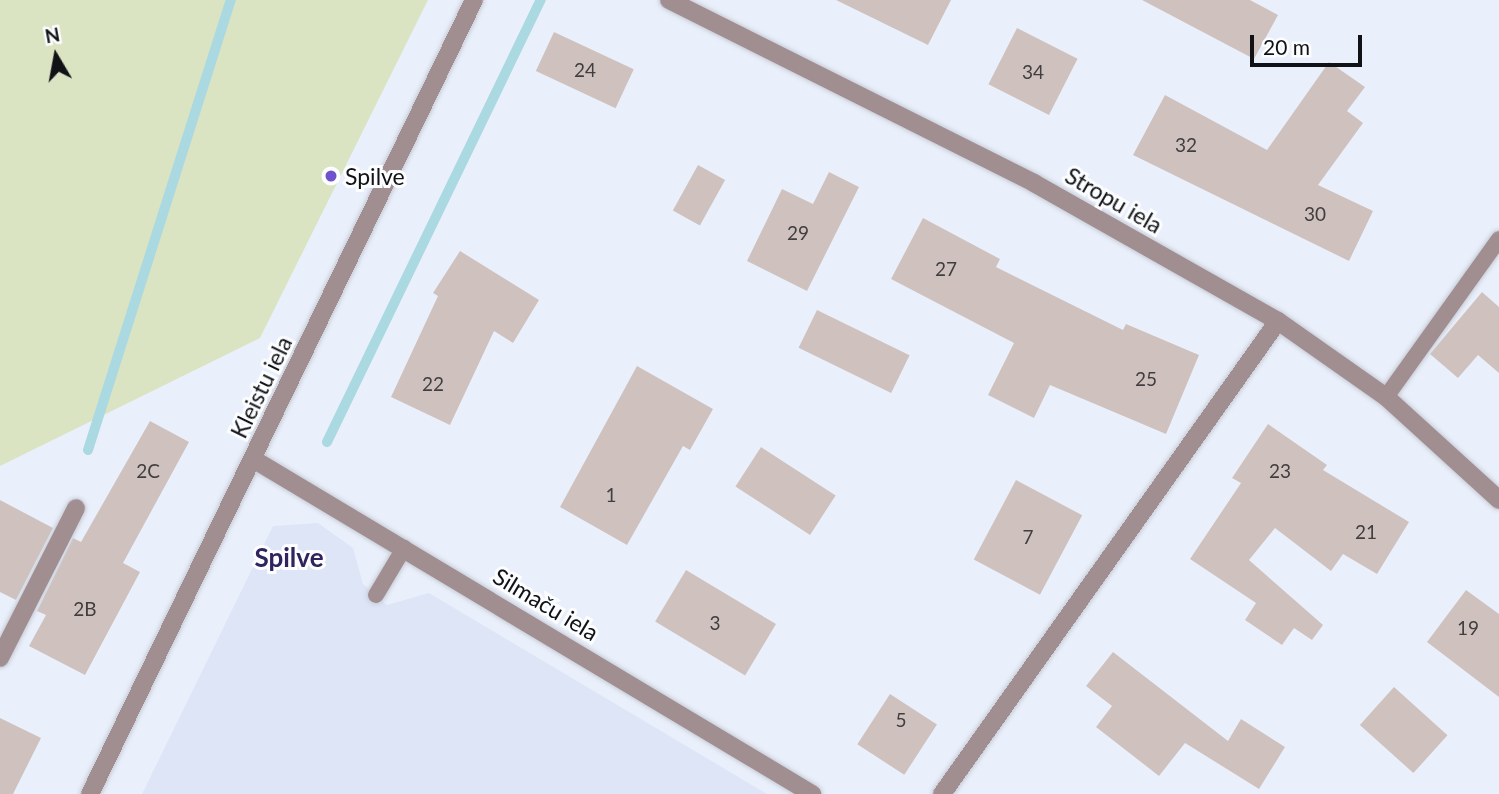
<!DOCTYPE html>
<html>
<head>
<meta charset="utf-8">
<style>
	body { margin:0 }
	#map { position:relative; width:1499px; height:794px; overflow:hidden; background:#eaf0fb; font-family:Lato,sans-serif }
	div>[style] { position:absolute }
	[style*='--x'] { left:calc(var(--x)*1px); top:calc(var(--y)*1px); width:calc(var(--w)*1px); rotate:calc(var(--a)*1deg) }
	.built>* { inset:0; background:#dde5f7 }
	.green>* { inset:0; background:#dae3c2 }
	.stream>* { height:10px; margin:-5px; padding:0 5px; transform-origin:5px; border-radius:5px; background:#abd9e1 }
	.building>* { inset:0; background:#cfc2be; transform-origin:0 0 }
	.roads { filter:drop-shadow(0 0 2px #c7ccd6) drop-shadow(0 0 2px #c7ccd6) }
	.service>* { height:16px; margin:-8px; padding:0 8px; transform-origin:8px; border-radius:8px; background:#a18e91 }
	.minor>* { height:18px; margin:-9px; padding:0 9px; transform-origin:9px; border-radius:9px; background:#a18e91 }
	.tertiary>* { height:18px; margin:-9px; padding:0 9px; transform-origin:9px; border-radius:9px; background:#a18e91 }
	.dots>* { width:19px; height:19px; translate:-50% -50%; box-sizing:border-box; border:4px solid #fcfdff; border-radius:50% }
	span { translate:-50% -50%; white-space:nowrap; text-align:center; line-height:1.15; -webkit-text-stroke:6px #fcfdff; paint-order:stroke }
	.number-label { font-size:19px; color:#403e3f }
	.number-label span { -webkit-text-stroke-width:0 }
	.poi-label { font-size:23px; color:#101215 }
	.left { translate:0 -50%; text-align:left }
	.street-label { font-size:23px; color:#101215 }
	.quarter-label { font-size:26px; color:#30235e; font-weight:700 }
	.north { position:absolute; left:21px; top:21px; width:70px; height:70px; -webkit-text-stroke:5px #fcfdff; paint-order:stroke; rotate:350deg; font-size:19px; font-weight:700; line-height:28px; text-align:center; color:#101215 }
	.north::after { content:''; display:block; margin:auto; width:24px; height:32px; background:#101215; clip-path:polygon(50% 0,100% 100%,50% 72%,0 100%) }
	.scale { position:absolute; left:1250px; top:35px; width:112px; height:32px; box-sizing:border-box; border:4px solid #101215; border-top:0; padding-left:9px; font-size:21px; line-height:24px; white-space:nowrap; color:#101215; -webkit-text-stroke:5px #fcfdff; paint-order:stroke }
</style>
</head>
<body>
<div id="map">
	<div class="built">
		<div style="clip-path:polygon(318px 523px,353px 548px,363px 584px,387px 605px,429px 593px,767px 794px,142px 794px,273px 526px)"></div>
	</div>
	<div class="green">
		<div style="clip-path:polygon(0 0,428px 0,260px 338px,0 466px)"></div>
	</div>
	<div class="stream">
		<div style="--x:327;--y:442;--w:491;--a:-64.2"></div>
		<div style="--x:88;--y:450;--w:472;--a:-72.4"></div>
	</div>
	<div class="building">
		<div style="clip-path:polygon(836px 0,951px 0,928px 45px)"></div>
		<div style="clip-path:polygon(1142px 0,1250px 0,1278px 15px,1254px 59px)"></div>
		<div style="left:1017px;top:28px;width:68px;height:63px;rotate:27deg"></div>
		<div style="left:554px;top:32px;width:88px;height:43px;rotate:25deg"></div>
		<div style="clip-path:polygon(1329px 62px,1365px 87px,1347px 111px,1363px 123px,1318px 185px,1373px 211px,1349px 261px,1133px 155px,1165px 95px,1267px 150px)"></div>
		<div style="left:698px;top:165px;width:31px;height:52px;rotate:29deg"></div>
		<div style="clip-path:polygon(829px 172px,859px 187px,807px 291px,747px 261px,782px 189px,813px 204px)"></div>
		<div style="clip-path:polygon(923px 218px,1000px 259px,996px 267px,1123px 330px,1126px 324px,1199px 355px,1166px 434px,1050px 385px,1034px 418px,988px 395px,1014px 343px,891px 279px)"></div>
		<div style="clip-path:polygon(460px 251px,539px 300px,513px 343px,494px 331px,450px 425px,391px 397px,438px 296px,433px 293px)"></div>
		<div style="clip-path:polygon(1482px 292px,1499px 307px,1499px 373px,1478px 355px,1458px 378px,1430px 354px)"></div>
		<div style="left:817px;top:310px;width:103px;height:42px;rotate:26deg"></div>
		<div style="clip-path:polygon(637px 366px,713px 409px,690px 450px,683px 446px,627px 545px,560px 507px)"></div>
		<div style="clip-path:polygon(150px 421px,189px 442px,123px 563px,140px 572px,85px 675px,29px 646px,46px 615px,37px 611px,73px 538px,81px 542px)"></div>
		<div style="clip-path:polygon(1268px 424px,1327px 465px,1323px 470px,1409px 522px,1377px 574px,1343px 554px,1331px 571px,1275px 528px,1249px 560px,1323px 625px,1312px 640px,1294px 628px,1282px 645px,1245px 620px,1256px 603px,1190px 559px,1241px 483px,1232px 478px)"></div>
		<div style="left:761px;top:447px;width:89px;height:47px;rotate:33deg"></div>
		<div style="left:1016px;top:480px;width:75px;height:90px;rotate:28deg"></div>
		<div style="clip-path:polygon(0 500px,53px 528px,16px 600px,0 592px)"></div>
		<div style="left:686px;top:570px;width:105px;height:60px;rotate:31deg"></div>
		<div style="clip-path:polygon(1466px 590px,1499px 614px,1499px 697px,1427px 642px)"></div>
		<div style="clip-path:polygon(1113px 652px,1228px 741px,1241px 719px,1285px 747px,1259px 789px,1185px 743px,1159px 776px,1096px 727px,1112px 706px,1086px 686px)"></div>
		<div style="left:1394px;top:687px;width:72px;height:51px;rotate:42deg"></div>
		<div style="left:890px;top:694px;width:56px;height:60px;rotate:33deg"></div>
		<div style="clip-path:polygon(0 718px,41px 738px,13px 794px,0 794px)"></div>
	</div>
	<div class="roads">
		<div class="service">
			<div style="--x:1386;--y:397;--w:194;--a:-54.4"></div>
			<div style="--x:376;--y:595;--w:55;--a:-59.2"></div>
		</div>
		<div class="minor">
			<div style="--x:669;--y:0;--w:408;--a:26.6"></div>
			<div style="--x:1034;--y:183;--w:280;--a:29.5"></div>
			<div style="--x:1278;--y:321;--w:132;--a:35.1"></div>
			<div style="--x:1386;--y:397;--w:153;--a:42.3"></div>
			<div style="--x:253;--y:459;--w:652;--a:30.93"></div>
			<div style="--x:0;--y:658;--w:168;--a:-63.1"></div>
			<div style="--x:942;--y:794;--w:580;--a:-54.61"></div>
		</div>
		<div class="tertiary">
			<div style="--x:90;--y:794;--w:882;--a:-64.19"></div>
		</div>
	</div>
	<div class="dots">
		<div style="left:331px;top:176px;background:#6f53cc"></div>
	</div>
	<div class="number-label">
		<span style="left:585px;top:70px">24</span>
		<span style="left:1033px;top:72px">34</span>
		<span style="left:1186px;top:145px">32</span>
		<span style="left:1315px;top:214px">30</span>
		<span style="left:798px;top:233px">29</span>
		<span style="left:946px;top:269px">27</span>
		<span style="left:1146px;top:379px">25</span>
		<span style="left:433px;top:384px">22</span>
		<span style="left:148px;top:471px">2C</span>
		<span style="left:1280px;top:471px">23</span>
		<span style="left:611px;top:495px">1</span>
		<span style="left:1366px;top:532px">21</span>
		<span style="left:1028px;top:537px">7</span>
		<span style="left:85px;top:609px">2B</span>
		<span style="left:715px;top:623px">3</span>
		<span style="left:1468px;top:628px">19</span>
		<span style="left:901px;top:720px">5</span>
	</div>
	<div class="poi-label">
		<span class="left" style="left:345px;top:176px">Spilve</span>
	</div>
	<div class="street-label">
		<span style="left:1114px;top:200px;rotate:30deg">Stropu iela</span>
		<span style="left:261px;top:387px;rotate:-64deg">Kleistu iela</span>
		<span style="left:546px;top:604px;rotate:31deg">Silmaču iela</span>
	</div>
	<div class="quarter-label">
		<span style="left:289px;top:558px">Spilve</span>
	</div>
	<div class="north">N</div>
	<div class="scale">20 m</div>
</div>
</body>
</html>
